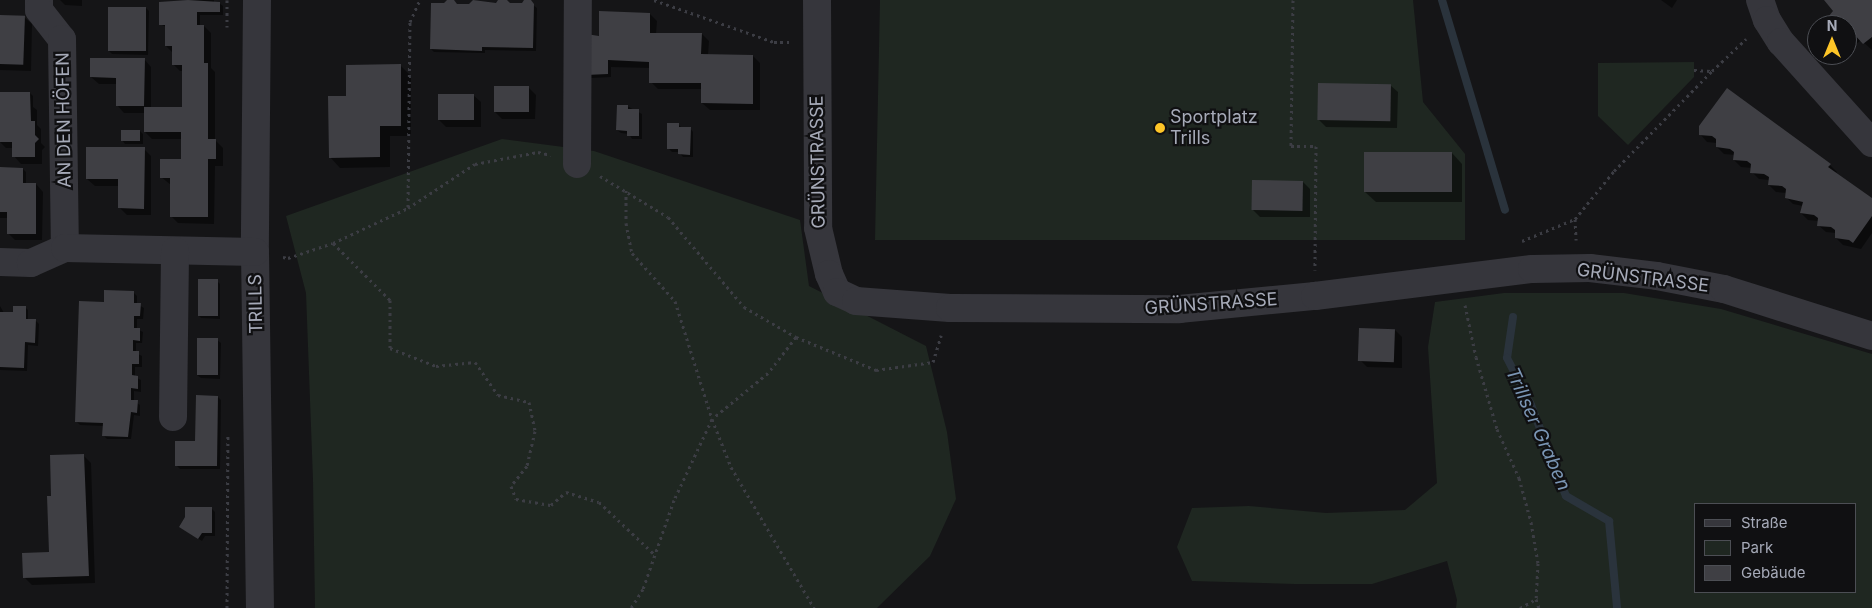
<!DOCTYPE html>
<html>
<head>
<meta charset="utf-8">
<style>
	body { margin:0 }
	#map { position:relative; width:1872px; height:608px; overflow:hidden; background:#151517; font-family:Inter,sans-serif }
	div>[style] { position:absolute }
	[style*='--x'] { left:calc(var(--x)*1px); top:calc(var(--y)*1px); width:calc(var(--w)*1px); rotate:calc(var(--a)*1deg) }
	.green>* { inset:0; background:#1f2721 }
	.shadow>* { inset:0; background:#0007 }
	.stream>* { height:8px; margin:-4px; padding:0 4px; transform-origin:4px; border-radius:4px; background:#2a333c }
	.building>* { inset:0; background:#3f3f44; transform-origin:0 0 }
	.path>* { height:3px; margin-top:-1.5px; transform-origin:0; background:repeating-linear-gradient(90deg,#3c3d44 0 2.5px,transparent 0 6.5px) }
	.minor>* { height:28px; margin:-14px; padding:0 14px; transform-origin:14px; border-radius:14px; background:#36363c }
	.dots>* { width:14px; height:14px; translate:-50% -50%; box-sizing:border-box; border:2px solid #101012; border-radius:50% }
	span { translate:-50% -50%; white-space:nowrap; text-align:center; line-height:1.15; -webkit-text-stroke:4.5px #101012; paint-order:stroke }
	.poi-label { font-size:18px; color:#a6aab8 }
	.left { translate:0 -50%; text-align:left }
	.street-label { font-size:18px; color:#a6aab8 }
	.water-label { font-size:19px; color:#7b96b5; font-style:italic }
	.legend { position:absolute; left:1694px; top:503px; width:162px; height:90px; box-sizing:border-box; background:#101012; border:1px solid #4c4e54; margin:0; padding:6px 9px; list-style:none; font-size:15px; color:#a6aab8 }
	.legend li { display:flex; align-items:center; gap:10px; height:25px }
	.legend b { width:25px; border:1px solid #4c4e54 }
	.north { position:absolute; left:1807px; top:15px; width:50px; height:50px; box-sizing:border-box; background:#101012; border:1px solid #4c4e54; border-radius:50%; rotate:0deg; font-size:14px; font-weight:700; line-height:20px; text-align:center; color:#a6aab8 }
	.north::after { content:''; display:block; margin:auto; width:18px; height:22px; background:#fdc527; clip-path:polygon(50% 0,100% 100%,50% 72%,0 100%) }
</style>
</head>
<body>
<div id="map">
	<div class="green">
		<div style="clip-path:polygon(880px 0,1413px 0,1423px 102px,1465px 154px,1465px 240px,875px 240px)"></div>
		<div style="clip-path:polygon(1694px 62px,1694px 77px,1628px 145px,1598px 116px,1598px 63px)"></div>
		<div style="clip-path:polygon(502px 139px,594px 151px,800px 220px,809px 286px,926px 346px,947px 432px,956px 499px,930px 556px,877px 608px,315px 608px,313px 480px,306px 293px,286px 216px)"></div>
		<div style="clip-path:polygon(evenodd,1504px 293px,1624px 293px,1721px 309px,1872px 354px,1872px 608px,1456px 608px,1457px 600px,1447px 561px,1372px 584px,1295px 584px,1192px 581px,1177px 547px,1192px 508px,1249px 506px,1326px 513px,1405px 510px,1437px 483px,1428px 347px,1435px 302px,1504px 293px,1696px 504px,1856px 504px,1856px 592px,1696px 592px,1696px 504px)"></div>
	</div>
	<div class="shadow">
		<div style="clip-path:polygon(60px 0,82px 0,82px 6px,65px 5px)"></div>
		<div style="clip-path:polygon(189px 0,214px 0,214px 3px,219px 3px,223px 6px,223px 15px,200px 15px,200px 26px,204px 26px,211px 33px,211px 68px,215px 72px,215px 140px,223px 148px,223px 166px,215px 166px,214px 224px,178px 223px,171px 216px,171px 185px,161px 177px,182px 160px,182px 139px,152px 139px,145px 132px,145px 113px,124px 113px,117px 105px,117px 84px,99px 84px,91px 77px,144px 59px,151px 67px,151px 108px,184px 108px,184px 71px,180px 71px,173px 64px,173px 53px,166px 46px,166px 27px,160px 24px)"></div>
		<div style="clip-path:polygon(500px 0,506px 0,510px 4px,522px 4px,526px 0,537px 8px,536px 51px,485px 50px,485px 53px,434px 52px,431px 49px,457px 5px,497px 4px)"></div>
		<div style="clip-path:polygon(1661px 0,1677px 0,1672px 8px)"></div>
		<div style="clip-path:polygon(1825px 0,1872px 0,1872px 50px,1861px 40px,1855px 45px,1848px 38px,1847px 25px,1837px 25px,1835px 11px)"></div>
		<div style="clip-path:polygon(146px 8px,149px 11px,148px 55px,112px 54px,109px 51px)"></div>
		<div style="clip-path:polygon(650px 14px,657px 21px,656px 34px,702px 34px,709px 41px,708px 55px,753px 56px,760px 63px,760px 110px,710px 110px,702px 103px,702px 89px,658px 89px,651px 82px,651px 68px,611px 67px,611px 77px,591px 78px,587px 74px,600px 37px)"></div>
		<div style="clip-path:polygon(0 16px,24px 17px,32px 24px,31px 71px,0 70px)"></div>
		<div style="clip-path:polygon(400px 65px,411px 76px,411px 136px,390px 136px,390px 167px,340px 168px,330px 157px)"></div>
		<div style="clip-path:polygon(1390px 85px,1398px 92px,1397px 128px,1326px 127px,1319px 120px)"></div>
		<div style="clip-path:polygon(528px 87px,536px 95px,535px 119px,502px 119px,495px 112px)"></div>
		<div style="clip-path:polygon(0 93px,30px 93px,33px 96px,33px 107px,37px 110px,37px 125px,41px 129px,41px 143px,45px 147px,42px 150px,42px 164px,21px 164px,14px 156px,14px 148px,6px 148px,0 142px)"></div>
		<div style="clip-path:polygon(473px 95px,481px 102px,481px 127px,446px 127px,439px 120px)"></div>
		<div style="clip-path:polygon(627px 106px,642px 114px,642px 139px,632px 139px,629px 134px,621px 133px,617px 130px)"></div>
		<div style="clip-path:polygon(678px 124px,682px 128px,690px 128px,693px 132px,693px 157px,683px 157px,679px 152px,672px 152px,668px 148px)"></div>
		<div style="clip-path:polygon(1701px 127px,1830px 165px,1837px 172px,1836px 173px,1872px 200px,1872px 233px,1861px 249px,1843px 245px,1836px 238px,1836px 233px,1826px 232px,1818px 225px,1819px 221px,1808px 220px,1801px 213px,1803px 206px,1793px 204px,1786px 197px,1787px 193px,1776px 192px,1769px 185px,1769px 180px,1759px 179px,1752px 172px,1752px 168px,1741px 167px,1734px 160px,1735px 155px,1724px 154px,1717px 147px,1717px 143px,1707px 142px,1700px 134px)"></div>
		<div style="clip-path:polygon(140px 131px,143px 134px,143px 144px,125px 144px,122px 140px)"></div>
		<div style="clip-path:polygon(144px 149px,151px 156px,151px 215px,127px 215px,120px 208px,120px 186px,95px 186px,87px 179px)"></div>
		<div style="clip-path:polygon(1452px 153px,1462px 164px,1462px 202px,1376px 202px,1365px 192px)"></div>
		<div style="clip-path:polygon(0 168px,23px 169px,26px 172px,26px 184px,36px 184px,43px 192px,42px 240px,15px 240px,8px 233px,8px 218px,0 218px)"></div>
		<div style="clip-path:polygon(1303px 182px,1310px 189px,1310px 217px,1260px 217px,1253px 210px)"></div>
		<div style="clip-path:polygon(217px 281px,220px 284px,220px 319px,201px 318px,198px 315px)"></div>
		<div style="clip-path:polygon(134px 293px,137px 296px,137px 304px,144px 308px,143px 319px,137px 319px,137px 329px,143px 332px,142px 343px,136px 343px,136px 353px,142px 356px,142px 367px,135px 367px,135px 377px,141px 380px,141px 392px,134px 391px,134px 401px,140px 405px,140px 416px,134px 415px,131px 439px,107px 439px,103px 435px,104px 426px,80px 425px,76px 421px,105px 303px)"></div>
		<div style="clip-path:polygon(0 306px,4px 313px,14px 314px,25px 307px,28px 310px,28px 320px,35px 320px,39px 324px,38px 346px,28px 345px,27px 371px,0 370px)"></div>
		<div style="clip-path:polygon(1395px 330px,1402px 337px,1402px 368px,1367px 367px,1360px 360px)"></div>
		<div style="clip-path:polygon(217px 340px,221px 343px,220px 379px,201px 378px,197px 375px)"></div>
		<div style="clip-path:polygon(218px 397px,221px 400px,220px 469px,180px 469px,176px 465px,197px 442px)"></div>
		<div style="clip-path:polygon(84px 456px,91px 463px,95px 583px,32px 585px,25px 578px,50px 553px,52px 498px)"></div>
		<div style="clip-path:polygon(211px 508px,215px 512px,215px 536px,205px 536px,202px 541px,180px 527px)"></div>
	</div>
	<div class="stream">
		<div style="--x:1442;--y:0;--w:219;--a:73.3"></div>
		<div style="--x:1513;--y:317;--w:41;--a:98.3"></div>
		<div style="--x:1507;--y:358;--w:53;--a:62.9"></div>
		<div style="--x:1531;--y:405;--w:97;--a:69"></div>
		<div style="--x:1566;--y:496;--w:50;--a:30.2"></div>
		<div style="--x:1609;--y:521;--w:87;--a:84.7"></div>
	</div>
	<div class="building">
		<div style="clip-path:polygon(188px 0,220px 2px,220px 12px,197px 12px,197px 25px,204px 25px,204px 63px,208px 63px,208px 139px,216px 139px,216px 159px,208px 159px,208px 217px,170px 217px,170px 178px,160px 178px,160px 159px,181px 159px,181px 132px,144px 132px,144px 107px,182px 107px,182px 65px,172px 65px,172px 46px,165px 46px,165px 25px,159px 25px,159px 2px)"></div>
		<div style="clip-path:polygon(447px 0,454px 0,457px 4px,469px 4px,473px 0,496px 3px,498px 0,507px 0,510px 3px,522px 3px,524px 0,531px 0,534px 4px,533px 48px,482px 47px,482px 51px,430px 49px,431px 3px,444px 3px)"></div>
		<div style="clip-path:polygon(1824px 0,1872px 0,1872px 37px,1863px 44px,1853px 33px,1847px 39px,1847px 25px,1835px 25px,1828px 17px,1833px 11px)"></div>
		<div style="left:108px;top:7px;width:38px;height:44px"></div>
		<div style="clip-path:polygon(599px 11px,650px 13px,650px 33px,702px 33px,701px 54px,753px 55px,753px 104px,701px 103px,701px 83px,649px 83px,649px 62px,608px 60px,608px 74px,586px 75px,586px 34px,599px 36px)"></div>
		<div style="left:0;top:15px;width:25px;height:49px;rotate:2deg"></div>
		<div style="clip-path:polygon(90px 58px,145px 58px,144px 106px,116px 106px,116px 78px,90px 77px)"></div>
		<div style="clip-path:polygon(401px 64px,401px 126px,380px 126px,380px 157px,329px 158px,328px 96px,346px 96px,346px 65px)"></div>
		<div style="left:1318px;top:83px;width:73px;height:37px;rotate:1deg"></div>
		<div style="left:494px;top:86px;width:35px;height:26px"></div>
		<div style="clip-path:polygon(1727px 88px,1831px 164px,1828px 167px,1872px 198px,1872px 216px,1853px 243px,1849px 240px,1835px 238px,1835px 230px,1831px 227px,1817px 226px,1818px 218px,1814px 215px,1800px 213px,1803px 202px,1785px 198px,1786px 189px,1782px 186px,1768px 185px,1769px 177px,1764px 174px,1750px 173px,1751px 164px,1747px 161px,1733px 160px,1734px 152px,1730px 149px,1716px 147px,1716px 139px,1712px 136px,1699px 135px,1699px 126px)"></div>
		<div style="clip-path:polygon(0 92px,30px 92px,31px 121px,35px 121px,35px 135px,39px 139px,35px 143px,35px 157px,12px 157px,12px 142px,0 142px)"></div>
		<div style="left:438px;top:94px;width:36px;height:26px"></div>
		<div style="clip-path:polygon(617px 105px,628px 105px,628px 109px,639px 109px,639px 136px,627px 136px,627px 131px,616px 130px)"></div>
		<div style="clip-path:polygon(667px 123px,679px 123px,679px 127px,691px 127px,690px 155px,678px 154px,678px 149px,667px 149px)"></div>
		<div style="left:121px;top:130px;width:19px;height:11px"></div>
		<div style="clip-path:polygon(86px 147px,145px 147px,144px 209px,118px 208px,118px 179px,86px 179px)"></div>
		<div style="left:1364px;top:152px;width:88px;height:40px"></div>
		<div style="clip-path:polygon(0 167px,23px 168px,23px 183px,36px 183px,36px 234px,7px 234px,7px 212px,0 212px)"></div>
		<div style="left:1252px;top:180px;width:51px;height:30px;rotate:1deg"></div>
		<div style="left:198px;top:279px;width:20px;height:37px"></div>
		<div style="clip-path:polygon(104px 290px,134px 291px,134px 303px,141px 303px,140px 316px,134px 316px,134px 328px,140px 328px,140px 341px,133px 340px,133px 351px,139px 351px,139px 364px,132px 364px,132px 375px,138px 376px,138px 389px,131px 388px,131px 400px,138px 400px,137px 413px,131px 412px,128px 437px,102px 436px,103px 423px,75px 422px,79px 301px,104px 302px)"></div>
		<div style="clip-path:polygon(13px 306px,26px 306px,26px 319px,36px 319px,35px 343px,25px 342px,24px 368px,0 367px,0 312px,13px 312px)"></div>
		<div style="left:1359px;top:328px;width:36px;height:33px;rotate:2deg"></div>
		<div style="left:197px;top:338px;width:21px;height:37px"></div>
		<div style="clip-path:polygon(196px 395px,218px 396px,217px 466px,175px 466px,175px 441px,195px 441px)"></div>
		<div style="clip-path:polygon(84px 454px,89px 576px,23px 578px,22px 553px,49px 552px,47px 496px,51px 496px,50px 455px)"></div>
		<div style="clip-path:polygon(185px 507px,212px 507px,212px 533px,202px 533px,198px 539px,179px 527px,185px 517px)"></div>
	</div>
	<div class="path">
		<div style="--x:227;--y:0;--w:27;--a:90"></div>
		<div style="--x:654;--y:0;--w:127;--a:19.3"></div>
		<div style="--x:774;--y:42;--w:17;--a:0"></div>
		<div style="--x:1293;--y:0;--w:146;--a:90.8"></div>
		<div style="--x:1291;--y:146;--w:25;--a:0"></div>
		<div style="--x:1316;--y:146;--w:124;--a:90.5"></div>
		<div style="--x:1694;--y:70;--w:17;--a:3"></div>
		<div style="--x:600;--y:176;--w:79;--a:31.1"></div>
		<div style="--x:668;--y:217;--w:118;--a:49.8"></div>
		<div style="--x:744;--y:307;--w:60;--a:30"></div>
		<div style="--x:796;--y:337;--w:87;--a:22.4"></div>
		<div style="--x:876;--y:370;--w:58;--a:-8"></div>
		<div style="--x:933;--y:362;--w:28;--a:-73"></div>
		<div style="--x:626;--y:190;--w:33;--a:90"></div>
		<div style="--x:626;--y:223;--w:31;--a:79"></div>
		<div style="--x:632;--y:253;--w:64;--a:48.1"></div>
		<div style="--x:675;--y:301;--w:124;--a:72.6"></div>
		<div style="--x:712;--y:419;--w:89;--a:115.1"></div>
		<div style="--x:674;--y:500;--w:94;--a:109.2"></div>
		<div style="--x:643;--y:589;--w:22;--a:122"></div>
		<div style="--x:408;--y:207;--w:185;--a:-89.4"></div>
		<div style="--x:410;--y:22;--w:24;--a:-66"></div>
		<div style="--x:1575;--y:219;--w:21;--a:87"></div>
		<div style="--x:1522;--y:241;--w:57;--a:-22.5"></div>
		<div style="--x:1575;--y:219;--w:62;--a:-50.9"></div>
		<div style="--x:1614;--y:171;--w:140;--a:-45.6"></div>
		<div style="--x:1712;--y:71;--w:47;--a:-43.3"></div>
		<div style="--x:333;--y:243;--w:81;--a:45"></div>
		<div style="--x:390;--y:300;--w:48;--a:90"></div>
		<div style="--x:390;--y:348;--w:49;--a:21.4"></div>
		<div style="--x:436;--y:366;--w:39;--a:-6"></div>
		<div style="--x:475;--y:362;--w:40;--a:55.1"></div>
		<div style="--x:498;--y:395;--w:32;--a:13"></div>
		<div style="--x:529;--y:402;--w:30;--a:78"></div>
		<div style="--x:535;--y:431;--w:36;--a:103"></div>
		<div style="--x:527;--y:466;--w:26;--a:129"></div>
		<div style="--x:511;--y:486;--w:14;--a:69"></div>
		<div style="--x:516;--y:499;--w:36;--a:10"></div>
		<div style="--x:551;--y:505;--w:20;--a:-41"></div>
		<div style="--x:566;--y:492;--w:34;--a:17"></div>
		<div style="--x:599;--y:502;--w:77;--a:43.4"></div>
		<div style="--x:283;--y:257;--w:5;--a:11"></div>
		<div style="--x:288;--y:258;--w:47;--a:-18.4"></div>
		<div style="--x:333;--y:243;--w:83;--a:-25"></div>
		<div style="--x:408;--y:208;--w:80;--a:-33.3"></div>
		<div style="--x:475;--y:164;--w:64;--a:-10.8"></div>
		<div style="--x:538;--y:152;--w:13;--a:13"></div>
		<div style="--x:1465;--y:305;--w:53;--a:78.1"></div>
		<div style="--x:1476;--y:357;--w:75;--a:73.7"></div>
		<div style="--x:1497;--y:429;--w:54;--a:65.8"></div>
		<div style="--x:1519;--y:478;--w:46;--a:74.7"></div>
		<div style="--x:1531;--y:522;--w:42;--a:80.3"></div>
		<div style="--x:1538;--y:563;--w:36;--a:93"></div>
		<div style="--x:1536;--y:599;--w:9;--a:72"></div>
		<div style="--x:796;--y:337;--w:46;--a:127.9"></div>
		<div style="--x:768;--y:373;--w:72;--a:140.6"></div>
		<div style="--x:712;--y:419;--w:52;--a:68.4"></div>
		<div style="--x:731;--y:467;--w:164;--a:59.5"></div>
		<div style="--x:227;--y:608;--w:175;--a:-89.7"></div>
		<div style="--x:1520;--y:608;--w:18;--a:-29"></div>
	</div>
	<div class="minor">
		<div style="--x:39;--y:0;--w:10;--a:90"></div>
		<div style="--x:39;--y:10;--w:37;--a:52"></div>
		<div style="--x:62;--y:39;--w:209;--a:89.2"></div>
		<div style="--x:257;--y:0;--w:252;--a:90.5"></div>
		<div style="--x:255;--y:252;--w:356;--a:89.2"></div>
		<div style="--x:817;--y:0;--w:228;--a:89.7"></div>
		<div style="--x:818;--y:228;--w:47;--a:76.6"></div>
		<div style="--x:829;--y:274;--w:20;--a:66"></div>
		<div style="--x:837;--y:292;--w:21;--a:25"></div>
		<div style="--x:856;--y:301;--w:94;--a:4.3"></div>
		<div style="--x:950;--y:308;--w:229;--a:0.3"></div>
		<div style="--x:1179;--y:309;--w:137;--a:-5.5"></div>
		<div style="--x:1315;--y:296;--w:219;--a:-7.1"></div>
		<div style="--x:1532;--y:269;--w:58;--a:-1"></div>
		<div style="--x:1590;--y:268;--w:67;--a:6.8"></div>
		<div style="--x:1657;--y:276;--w:68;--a:11"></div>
		<div style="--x:1724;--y:289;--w:155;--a:17.6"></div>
		<div style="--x:1760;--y:0;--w:21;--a:71"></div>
		<div style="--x:1767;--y:20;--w:26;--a:58"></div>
		<div style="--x:1781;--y:42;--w:136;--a:48"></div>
		<div style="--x:577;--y:164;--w:164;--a:-89.7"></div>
		<div style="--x:0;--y:262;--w:31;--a:2"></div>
		<div style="--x:31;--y:263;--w:37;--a:-24"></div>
		<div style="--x:65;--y:248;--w:190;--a:1.2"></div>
		<div style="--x:173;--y:417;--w:166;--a:-89.3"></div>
	</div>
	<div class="dots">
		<div style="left:1160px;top:128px;background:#fdc527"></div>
	</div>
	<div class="poi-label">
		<span class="left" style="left:1170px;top:128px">Sportplatz<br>Trills</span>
	</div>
	<div class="street-label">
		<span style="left:64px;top:120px;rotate:-91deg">AN DEN HÖFEN</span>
		<span style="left:818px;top:162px;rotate:-91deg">GRÜNSTRASSE</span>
		<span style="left:1643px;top:278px;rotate:7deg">GRÜNSTRASSE</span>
		<span style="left:256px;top:304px;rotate:-91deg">TRILLS</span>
		<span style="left:1211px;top:304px;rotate:-4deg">GRÜNSTRASSE</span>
	</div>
	<div class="water-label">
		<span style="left:1538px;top:429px;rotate:66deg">Trillser Graben</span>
	</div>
	<ul class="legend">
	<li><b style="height:6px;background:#36363c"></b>Straße</li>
	<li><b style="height:14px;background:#1f2721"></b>Park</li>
	<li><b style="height:14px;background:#3f3f44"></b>Gebäude</li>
	</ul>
	<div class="north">N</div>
</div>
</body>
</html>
